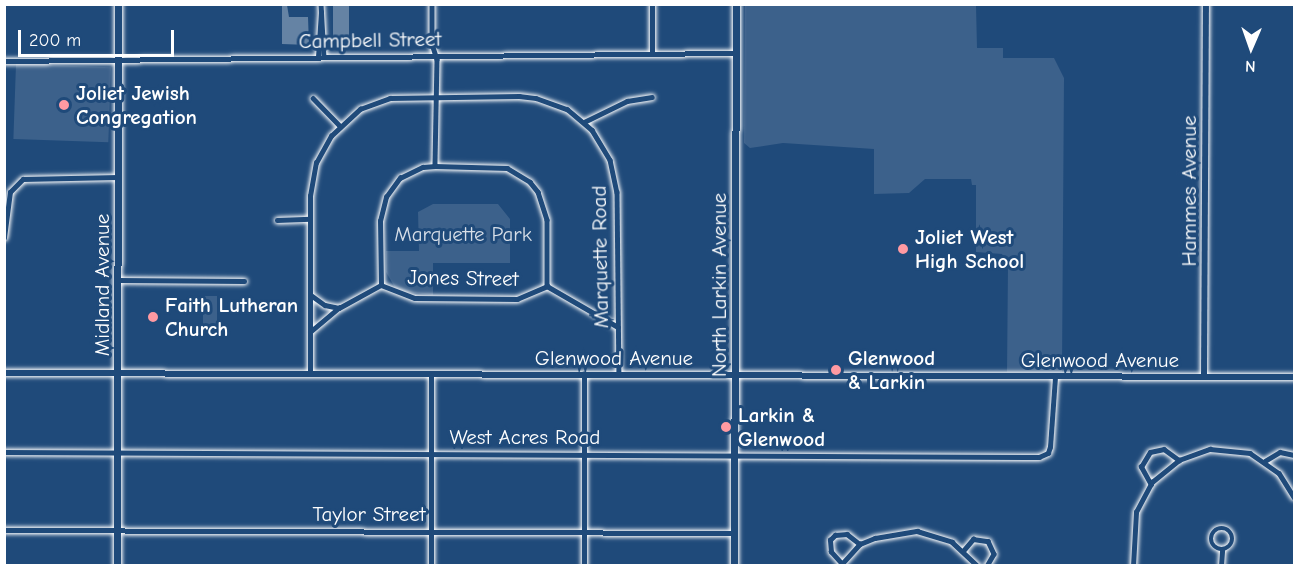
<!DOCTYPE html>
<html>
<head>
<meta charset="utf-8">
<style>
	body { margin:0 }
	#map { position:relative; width:1299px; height:570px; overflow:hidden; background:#1f4a7a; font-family:"Comic Neue",sans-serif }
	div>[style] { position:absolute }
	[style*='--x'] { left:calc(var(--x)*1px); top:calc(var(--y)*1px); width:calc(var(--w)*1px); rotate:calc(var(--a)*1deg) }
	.green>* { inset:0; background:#3c618b; transform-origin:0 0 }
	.water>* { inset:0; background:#6583a4; transform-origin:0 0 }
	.roads { filter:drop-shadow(0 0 2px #fff) drop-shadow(0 0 2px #fff) }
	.minor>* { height:4.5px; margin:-2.25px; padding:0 2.25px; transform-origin:2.25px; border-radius:2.25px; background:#1f4a7a }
	.minor>.ring { margin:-2.25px; padding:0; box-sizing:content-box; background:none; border:4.5px solid #1f4a7a; border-radius:50% }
	.tertiary>* { height:6px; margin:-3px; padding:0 3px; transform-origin:3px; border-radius:3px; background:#1f4a7a }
	.secondary>* { height:7px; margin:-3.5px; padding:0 3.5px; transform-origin:3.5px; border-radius:3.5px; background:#1f4a7a }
	.dots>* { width:16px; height:16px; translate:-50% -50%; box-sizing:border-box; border:3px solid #1f4a7a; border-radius:50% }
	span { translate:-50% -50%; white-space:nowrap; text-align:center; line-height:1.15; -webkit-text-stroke:6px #1f4a7a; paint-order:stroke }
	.street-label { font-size:21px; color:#fff }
	.poi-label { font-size:21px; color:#fff; font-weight:700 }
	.left { translate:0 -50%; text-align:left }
	.park-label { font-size:21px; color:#d8dfe8 }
	.frame { position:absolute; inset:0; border:6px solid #fff; pointer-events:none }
	.north { position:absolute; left:1221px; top:18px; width:60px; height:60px; -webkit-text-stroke:4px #1f4a7a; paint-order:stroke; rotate:182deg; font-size:16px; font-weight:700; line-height:24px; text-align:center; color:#fff }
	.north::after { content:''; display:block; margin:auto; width:21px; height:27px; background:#fff; clip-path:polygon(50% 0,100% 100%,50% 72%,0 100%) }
	.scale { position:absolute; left:18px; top:30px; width:156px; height:27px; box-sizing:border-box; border:3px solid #fff; border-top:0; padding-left:8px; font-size:18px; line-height:21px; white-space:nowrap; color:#fff; -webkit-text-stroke:4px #1f4a7a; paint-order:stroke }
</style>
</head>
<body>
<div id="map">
	<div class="green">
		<div style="clip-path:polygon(745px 5px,976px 5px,977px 48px,1003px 48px,1003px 58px,1054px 58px,1064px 78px,1062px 372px,1007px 372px,1008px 264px,1002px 254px,976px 252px,976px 185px,972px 185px,971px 179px,925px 179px,909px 193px,874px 194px,874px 149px,783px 143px,750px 148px,744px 143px)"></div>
		<div style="left:16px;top:64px;width:95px;height:75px;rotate:2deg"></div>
		<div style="clip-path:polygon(433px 204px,498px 204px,510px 219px,510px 263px,433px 263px,433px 295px,397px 291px,386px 272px,386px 251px,419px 251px,418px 212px)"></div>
		<div style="left:203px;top:296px;width:14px;height:28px"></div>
	</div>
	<div class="water">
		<div style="clip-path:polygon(282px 5px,287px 5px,289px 17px,308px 17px,309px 45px,282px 44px)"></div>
		<div style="left:333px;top:5px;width:16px;height:38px"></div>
	</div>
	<div class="roads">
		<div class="minor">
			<div style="--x:321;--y:4;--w:53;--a:86.8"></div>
			<div style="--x:432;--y:4;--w:40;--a:90"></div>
			<div style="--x:432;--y:44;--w:16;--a:72"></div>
			<div style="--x:437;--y:59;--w:107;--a:91.1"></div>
			<div style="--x:652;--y:53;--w:49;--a:-90"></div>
			<div style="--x:318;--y:57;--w:45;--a:-86.2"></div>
			<div style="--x:4;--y:61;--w:732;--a:-0.63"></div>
			<div style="--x:313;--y:98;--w:39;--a:46"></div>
			<div style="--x:584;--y:122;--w:48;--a:-26"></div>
			<div style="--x:627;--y:101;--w:25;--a:-9"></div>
			<div style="--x:277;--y:220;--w:33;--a:-2"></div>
			<div style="--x:4;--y:238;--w:46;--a:-82.6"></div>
			<div style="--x:10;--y:192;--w:18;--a:-45"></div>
			<div style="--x:23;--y:179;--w:95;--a:-1.2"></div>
			<div style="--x:118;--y:280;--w:126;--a:0.5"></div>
			<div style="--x:381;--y:285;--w:64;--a:-90.9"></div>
			<div style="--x:380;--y:221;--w:25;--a:-76"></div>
			<div style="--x:386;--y:197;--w:24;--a:-54"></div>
			<div style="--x:400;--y:178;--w:25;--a:-26"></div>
			<div style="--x:423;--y:167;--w:12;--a:-5"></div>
			<div style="--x:435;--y:166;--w:72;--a:1.6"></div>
			<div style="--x:507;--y:168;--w:27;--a:31"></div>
			<div style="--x:530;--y:182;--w:13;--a:51"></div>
			<div style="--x:538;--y:192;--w:29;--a:72"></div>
			<div style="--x:547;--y:220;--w:66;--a:90"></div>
			<div style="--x:381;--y:285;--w:36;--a:21"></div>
			<div style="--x:415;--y:298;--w:102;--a:0.6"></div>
			<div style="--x:517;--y:299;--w:33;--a:-23"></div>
			<div style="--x:547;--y:286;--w:82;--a:30"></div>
			<div style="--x:311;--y:295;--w:17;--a:36"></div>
			<div style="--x:325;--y:305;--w:14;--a:12"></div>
			<div style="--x:310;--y:332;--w:38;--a:-40"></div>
			<div style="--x:339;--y:308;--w:48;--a:-28.7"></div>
			<div style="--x:310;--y:374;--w:178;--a:-90"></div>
			<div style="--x:310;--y:196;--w:34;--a:-80"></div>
			<div style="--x:316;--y:163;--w:31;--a:-61"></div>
			<div style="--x:331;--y:136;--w:40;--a:-43"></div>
			<div style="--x:360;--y:109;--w:32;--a:-20"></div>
			<div style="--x:390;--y:98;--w:129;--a:-0.9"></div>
			<div style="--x:519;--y:96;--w:17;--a:7"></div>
			<div style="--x:536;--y:98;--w:33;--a:20"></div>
			<div style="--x:567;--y:109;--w:33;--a:40"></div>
			<div style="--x:592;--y:130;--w:35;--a:59"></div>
			<div style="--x:610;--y:160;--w:33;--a:78"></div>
			<div style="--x:617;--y:192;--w:183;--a:89.4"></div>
			<div style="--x:4;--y:452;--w:1035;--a:0.28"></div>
			<div style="--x:1039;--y:457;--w:10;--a:-24"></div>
			<div style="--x:1048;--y:453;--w:6;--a:-72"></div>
			<div style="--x:1050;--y:447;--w:70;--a:-85.9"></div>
			<div style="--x:1265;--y:461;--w:17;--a:-31"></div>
			<div style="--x:1280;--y:452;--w:14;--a:12"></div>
			<div style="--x:1151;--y:485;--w:21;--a:-119"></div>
			<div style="--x:1141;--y:467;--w:17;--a:-59"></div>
			<div style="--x:1150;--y:452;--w:14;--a:-12"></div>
			<div style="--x:1164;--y:449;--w:19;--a:36"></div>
			<div class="ring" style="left:1211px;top:528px;width:17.5px;height:17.5px"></div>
			<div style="--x:4;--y:530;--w:730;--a:0.24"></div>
			<div style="--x:963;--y:551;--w:16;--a:-50"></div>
			<div style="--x:973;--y:539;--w:15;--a:8"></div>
			<div style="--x:988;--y:541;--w:14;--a:65"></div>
			<div style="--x:994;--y:554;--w:14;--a:120"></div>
			<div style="--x:841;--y:563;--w:15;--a:-132"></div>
			<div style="--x:831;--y:552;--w:12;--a:-95"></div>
			<div style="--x:830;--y:540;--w:7;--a:-45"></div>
			<div style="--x:835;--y:535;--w:12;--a:-5"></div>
			<div style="--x:847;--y:534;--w:16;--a:38"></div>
			<div style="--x:431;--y:566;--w:191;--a:-90"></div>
			<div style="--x:584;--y:566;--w:192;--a:-90"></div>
			<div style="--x:840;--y:566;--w:30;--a:-48"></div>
			<div style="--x:860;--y:544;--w:16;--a:-22"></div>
			<div style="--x:875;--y:538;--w:43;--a:-9.5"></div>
			<div style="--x:917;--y:531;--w:37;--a:17"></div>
			<div style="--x:952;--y:542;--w:35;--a:43"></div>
			<div style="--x:1133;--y:566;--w:54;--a:-86.8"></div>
			<div style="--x:1136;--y:512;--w:34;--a:-62"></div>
			<div style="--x:1152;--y:482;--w:35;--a:-39"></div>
			<div style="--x:1179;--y:460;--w:33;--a:-20"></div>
			<div style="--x:1210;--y:449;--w:40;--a:5.7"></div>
			<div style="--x:1250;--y:453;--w:35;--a:35"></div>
			<div style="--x:1279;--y:473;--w:28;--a:58"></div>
			<div style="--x:1221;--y:566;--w:16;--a:-86"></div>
		</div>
		<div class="tertiary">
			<div style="--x:4;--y:373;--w:1290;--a:0.18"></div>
			<div style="--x:1204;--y:377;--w:373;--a:-89.7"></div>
		</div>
		<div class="secondary">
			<div style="--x:117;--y:566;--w:562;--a:-89.9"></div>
			<div style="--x:734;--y:566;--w:562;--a:-89.8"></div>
		</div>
	</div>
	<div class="dots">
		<div style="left:64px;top:105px;background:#ff9aa2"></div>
		<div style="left:903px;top:249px;background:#ff9aa2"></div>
		<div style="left:153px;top:317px;background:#ff9aa2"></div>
		<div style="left:836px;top:370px;background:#ff9aa2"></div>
		<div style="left:726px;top:427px;background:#ff9aa2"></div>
	</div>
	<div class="street-label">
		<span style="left:370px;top:40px;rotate:-1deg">Campbell Street</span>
		<span style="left:1189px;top:191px;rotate:-90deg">Hammes Avenue</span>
		<span style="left:600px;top:257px;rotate:-91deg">Marquette Road</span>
		<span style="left:463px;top:278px;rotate:1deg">Jones Street</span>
		<span style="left:102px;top:285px;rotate:-90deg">Midland Avenue</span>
		<span style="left:719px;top:285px;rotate:-90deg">North Larkin Avenue</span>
		<span style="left:614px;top:358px">Glenwood Avenue</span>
		<span style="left:1100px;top:360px">Glenwood Avenue</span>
		<span style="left:525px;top:437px">West Acres Road</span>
		<span style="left:369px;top:514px">Taylor Street</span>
	</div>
	<div class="poi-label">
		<span class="left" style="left:76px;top:105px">Joliet Jewish<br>Congregation</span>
		<span class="left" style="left:915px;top:249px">Joliet West<br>High School</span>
		<span class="left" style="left:165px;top:317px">Faith Lutheran<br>Church</span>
		<span class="left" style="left:848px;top:370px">Glenwood<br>&amp; Larkin</span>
		<span class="left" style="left:738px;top:427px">Larkin &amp;<br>Glenwood</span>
	</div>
	<div class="park-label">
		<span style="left:463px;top:234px">Marquette Park</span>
	</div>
	<div class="frame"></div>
	<div class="north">N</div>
	<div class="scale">200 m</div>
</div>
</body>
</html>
